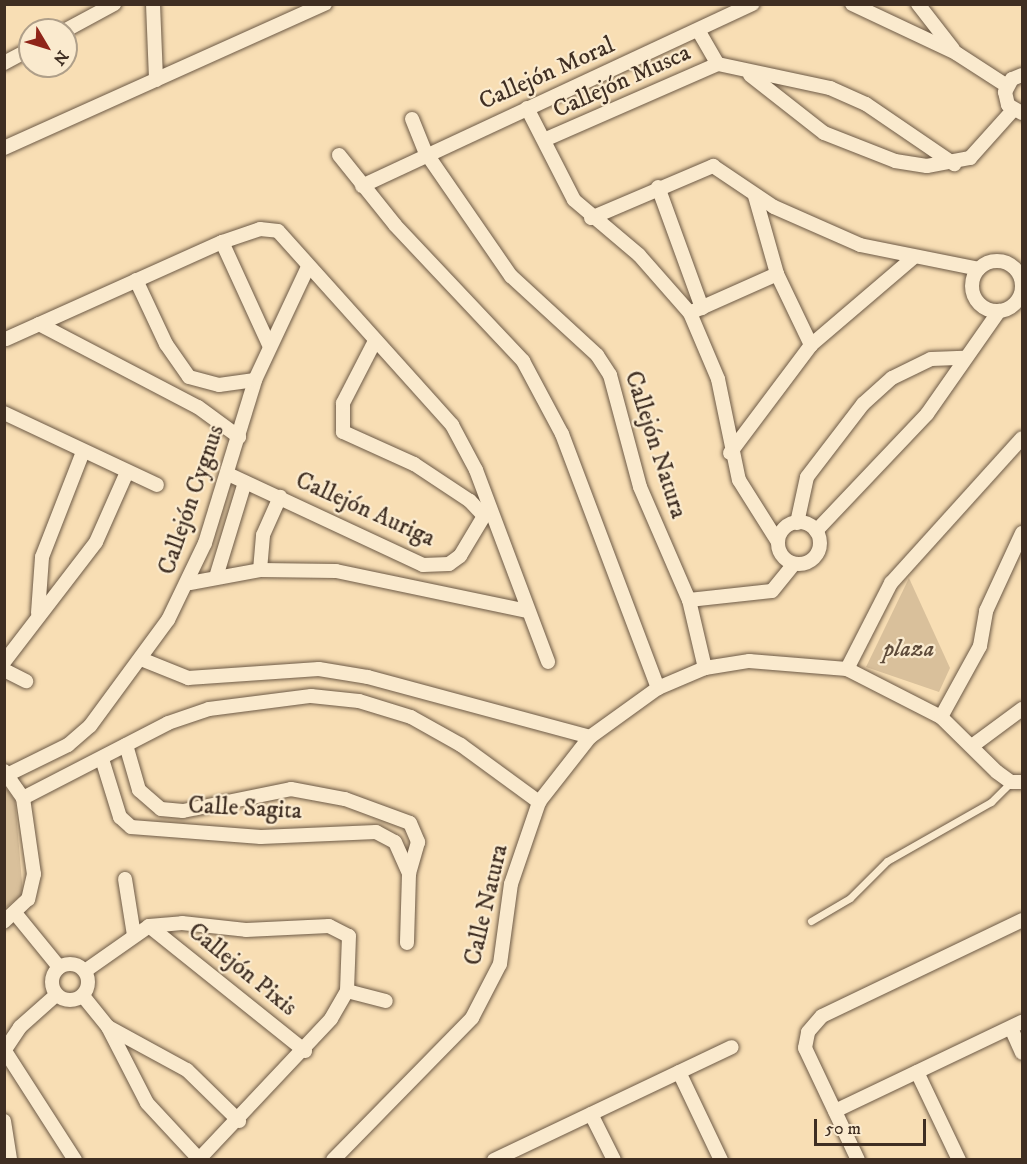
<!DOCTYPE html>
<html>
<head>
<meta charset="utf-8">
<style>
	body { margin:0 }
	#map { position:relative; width:1027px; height:1164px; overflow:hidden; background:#f8deb4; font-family:"IM FELL DW Pica",serif }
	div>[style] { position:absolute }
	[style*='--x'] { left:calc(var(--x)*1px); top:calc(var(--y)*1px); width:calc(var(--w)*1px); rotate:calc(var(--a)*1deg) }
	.green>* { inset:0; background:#d9c09b }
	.roads { filter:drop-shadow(0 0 2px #6d5a46) drop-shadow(0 0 2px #6d5a46) }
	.lane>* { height:7px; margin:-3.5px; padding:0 3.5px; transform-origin:3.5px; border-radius:3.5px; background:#faeace }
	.street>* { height:14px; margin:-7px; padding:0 7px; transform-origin:7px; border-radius:7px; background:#faeace }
	.street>.ring { margin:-7px; padding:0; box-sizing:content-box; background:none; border:14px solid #faeace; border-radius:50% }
	span { translate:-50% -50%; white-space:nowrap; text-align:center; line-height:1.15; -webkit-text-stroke:4.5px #faeace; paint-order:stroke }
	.street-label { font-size:24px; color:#3f2e22 }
	.park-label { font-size:24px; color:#5e4b3a; font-style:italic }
	.frame { position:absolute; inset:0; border:6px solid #3f2e22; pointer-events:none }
	.north { position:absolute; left:18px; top:18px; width:60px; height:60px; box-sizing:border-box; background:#faeace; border:2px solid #af9f89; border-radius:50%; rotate:128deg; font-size:16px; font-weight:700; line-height:24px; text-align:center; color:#3f2e22 }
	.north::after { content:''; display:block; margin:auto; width:21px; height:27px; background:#8f2418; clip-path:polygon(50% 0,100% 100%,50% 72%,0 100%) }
	.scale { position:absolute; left:814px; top:1119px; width:112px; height:27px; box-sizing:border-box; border:3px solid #3f2e22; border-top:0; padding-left:8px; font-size:18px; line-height:21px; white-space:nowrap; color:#3f2e22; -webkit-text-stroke:4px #faeace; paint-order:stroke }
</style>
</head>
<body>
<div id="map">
	<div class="green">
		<div style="clip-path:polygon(909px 578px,950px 668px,939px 692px,866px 667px)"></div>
		<div style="clip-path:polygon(5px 787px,15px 800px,23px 894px,5px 908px)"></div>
	</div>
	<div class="roads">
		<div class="lane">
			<div style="--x:811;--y:921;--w:45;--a:-30.5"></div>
			<div style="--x:850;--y:898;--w:52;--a:-45"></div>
			<div style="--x:887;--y:861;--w:120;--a:-29.6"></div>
			<div style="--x:991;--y:802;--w:28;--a:-45"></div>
		</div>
		<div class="street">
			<div style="--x:153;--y:4;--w:76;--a:87.7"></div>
			<div style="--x:852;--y:4;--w:115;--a:25.2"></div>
			<div style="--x:956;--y:53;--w:61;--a:32.9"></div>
			<div style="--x:918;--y:4;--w:57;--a:52.1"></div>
			<div style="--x:66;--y:30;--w:55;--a:-28.4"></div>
			<div style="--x:698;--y:30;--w:39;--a:60"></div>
			<div style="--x:718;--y:64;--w:115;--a:12.1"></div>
			<div style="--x:830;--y:88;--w:39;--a:24"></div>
			<div style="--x:866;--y:104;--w:107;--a:34.3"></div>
			<div style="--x:4;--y:63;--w:30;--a:-28"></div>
			<div style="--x:750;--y:75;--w:94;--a:38.1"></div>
			<div style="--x:824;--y:133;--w:76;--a:21.5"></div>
			<div style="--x:895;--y:161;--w:32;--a:9"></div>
			<div style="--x:927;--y:166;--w:44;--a:-10.5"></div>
			<div style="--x:970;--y:158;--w:64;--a:-48.1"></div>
			<div style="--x:1022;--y:75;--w:11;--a:158"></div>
			<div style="--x:1012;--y:79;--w:15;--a:118"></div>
			<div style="--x:1005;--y:92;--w:13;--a:77"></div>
			<div style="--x:1008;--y:105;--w:16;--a:30"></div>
			<div style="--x:527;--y:108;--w:103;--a:62.9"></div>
			<div style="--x:574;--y:200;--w:85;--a:40.2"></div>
			<div style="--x:639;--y:255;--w:77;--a:48.7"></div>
			<div style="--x:690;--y:313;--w:72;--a:67"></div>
			<div style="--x:718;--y:379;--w:103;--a:78.3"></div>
			<div style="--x:739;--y:480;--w:73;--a:57.8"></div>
			<div style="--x:412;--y:119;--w:37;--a:68"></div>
			<div style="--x:426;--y:153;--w:150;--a:55.4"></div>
			<div style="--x:511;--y:276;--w:117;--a:42.6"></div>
			<div style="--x:597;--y:355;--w:24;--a:57"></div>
			<div style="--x:610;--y:375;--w:116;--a:75"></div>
			<div style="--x:640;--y:487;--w:123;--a:66.6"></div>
			<div style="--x:689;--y:600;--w:70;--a:76.8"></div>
			<div style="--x:544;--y:140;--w:190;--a:-23.6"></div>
			<div style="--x:4;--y:148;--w:352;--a:-24.2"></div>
			<div style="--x:339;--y:155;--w:90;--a:51.3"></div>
			<div style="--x:395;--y:225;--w:187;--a:46.7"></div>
			<div style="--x:523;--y:361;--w:83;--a:61.9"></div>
			<div style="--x:562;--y:434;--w:272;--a:69.3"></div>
			<div style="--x:362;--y:186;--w:431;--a:-25"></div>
			<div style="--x:658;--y:187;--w:129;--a:70"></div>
			<div style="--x:755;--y:196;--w:81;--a:74.2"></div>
			<div style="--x:777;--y:274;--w:79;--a:64.4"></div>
			<div style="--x:591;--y:218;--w:133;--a:-23.1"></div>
			<div style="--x:713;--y:166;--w:73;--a:33.9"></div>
			<div style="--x:774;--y:207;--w:94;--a:23.8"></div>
			<div style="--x:860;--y:245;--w:121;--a:11.4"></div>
			<div style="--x:222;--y:242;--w:115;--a:65.4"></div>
			<div class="ring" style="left:972px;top:261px;width:36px;height:36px"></div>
			<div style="--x:136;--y:280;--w:71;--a:64.9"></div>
			<div style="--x:166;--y:344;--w:40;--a:55.1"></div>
			<div style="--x:189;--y:377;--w:31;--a:15"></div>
			<div style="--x:219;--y:385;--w:36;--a:-8"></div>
			<div style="--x:694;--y:311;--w:91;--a:-24"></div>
			<div style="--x:39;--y:324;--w:179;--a:27.6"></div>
			<div style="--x:198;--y:407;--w:51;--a:36.2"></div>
			<div style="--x:6;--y:339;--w:237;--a:-24.2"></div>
			<div style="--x:222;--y:242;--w:40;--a:-18.9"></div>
			<div style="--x:260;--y:229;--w:18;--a:6"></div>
			<div style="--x:278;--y:231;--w:261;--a:48.1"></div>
			<div style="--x:452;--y:425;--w:51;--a:61.9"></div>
			<div style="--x:476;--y:470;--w:205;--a:69.4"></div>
			<div style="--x:4;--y:413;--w:169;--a:25.2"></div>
			<div style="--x:730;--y:453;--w:135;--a:-53.1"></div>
			<div style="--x:811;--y:345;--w:134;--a:-40.5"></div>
			<div style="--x:228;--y:474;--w:215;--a:25"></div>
			<div style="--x:423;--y:565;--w:26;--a:-2"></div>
			<div style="--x:449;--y:564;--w:14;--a:-36"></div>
			<div style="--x:460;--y:556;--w:47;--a:-59"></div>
			<div style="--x:484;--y:516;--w:21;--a:-133"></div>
			<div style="--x:470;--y:501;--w:67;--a:-146.5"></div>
			<div style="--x:414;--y:464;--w:78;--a:-155.7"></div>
			<div style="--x:343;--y:432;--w:29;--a:-90"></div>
			<div style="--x:343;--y:403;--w:70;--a:-62.7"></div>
			<div class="ring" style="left:778px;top:522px;width:28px;height:28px"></div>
			<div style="--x:797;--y:523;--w:47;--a:-77.7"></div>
			<div style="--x:807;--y:477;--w:92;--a:-52.5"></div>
			<div style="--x:863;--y:404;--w:39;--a:-42"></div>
			<div style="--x:892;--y:378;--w:43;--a:-26"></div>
			<div style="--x:931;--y:359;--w:33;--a:-2"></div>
			<div style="--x:816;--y:531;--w:161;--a:-46.5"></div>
			<div style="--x:927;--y:414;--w:126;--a:-55"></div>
			<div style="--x:260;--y:570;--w:35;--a:-85"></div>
			<div style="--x:263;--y:535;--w:42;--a:-65.9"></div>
			<div style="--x:216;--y:577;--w:99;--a:-73"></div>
			<div style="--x:190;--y:583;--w:71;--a:-10.5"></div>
			<div style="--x:260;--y:570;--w:76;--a:0.8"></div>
			<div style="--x:336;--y:571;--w:196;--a:11.8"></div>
			<div style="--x:689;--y:600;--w:83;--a:-6.2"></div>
			<div style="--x:772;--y:591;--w:35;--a:-51"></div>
			<div style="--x:38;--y:613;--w:56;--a:-85.9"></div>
			<div style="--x:42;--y:557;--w:113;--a:-68.7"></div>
			<div style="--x:141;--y:659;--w:51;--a:22"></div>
			<div style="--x:188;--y:678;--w:131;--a:-3.9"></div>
			<div style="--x:319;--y:669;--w:50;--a:9.3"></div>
			<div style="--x:368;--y:677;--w:230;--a:15.1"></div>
			<div style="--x:4;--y:662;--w:151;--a:-52.5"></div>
			<div style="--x:96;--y:542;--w:77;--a:-66.1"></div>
			<div style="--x:847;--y:669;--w:97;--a:-62.9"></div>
			<div style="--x:891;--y:583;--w:195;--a:-47.9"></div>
			<div style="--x:4;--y:670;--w:25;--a:27"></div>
			<div style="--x:941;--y:717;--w:81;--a:-61.2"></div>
			<div style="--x:980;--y:646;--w:36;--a:-80"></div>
			<div style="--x:986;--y:611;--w:86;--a:-65.2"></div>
			<div style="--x:126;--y:745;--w:47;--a:73.9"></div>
			<div style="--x:139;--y:790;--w:29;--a:41"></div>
			<div style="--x:161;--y:809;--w:22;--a:5"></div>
			<div style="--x:183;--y:811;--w:110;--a:-11.5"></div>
			<div style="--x:291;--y:789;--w:55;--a:10.5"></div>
			<div style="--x:345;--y:799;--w:69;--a:20.3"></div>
			<div style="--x:410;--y:823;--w:21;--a:67"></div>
			<div style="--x:418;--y:842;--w:33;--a:106"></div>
			<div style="--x:409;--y:874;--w:69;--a:91.7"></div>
			<div style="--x:972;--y:746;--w:62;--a:-36.5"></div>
			<div style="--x:102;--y:759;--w:61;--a:72.8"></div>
			<div style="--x:120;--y:817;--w:15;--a:42"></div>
			<div style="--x:131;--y:827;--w:130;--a:4.4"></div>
			<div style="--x:261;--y:837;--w:115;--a:-2.5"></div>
			<div style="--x:376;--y:832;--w:21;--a:28"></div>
			<div style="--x:395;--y:842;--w:35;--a:66"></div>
			<div style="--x:4;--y:771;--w:33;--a:55"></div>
			<div style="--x:23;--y:798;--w:77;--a:81.8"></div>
			<div style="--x:34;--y:874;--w:26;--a:103"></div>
			<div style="--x:28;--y:899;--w:33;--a:137"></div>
			<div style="--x:9;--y:774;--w:66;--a:-26.2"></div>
			<div style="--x:68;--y:745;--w:29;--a:-41"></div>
			<div style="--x:90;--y:726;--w:132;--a:-53.7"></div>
			<div style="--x:168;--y:620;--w:85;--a:-64.3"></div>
			<div style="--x:205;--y:543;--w:170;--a:-72.9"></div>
			<div style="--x:255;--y:380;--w:125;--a:-64.9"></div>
			<div style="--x:23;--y:798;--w:163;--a:-27.3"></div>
			<div style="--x:168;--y:723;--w:43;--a:-18.9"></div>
			<div style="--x:209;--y:709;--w:103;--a:-7.3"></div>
			<div style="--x:311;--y:696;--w:48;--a:5.9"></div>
			<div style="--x:359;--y:701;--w:54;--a:17.1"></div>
			<div style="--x:411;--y:717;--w:57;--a:29.2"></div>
			<div style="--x:461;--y:745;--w:97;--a:36.2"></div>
			<div style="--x:125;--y:879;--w:57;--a:80.9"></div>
			<div style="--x:15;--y:913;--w:70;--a:50.8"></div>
			<div style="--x:149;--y:926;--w:33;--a:-5"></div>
			<div style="--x:182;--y:923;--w:64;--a:6.2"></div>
			<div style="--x:246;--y:930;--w:83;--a:-2.8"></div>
			<div style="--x:329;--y:926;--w:22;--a:27"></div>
			<div style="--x:349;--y:936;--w:55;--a:92.1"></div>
			<div style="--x:347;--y:991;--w:32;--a:120"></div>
			<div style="--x:331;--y:1019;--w:194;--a:133.3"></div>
			<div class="ring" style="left:52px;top:964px;width:22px;height:22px"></div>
			<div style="--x:85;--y:971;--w:78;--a:-35.1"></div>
			<div style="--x:149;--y:926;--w:200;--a:38.7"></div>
			<div style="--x:347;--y:991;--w:40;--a:14.4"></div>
			<div style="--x:83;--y:996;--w:40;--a:51"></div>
			<div style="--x:108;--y:1027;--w:85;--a:62.8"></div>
			<div style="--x:147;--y:1103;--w:76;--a:47.1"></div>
			<div style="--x:108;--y:1027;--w:90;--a:28.6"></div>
			<div style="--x:187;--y:1070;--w:73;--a:44.4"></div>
			<div style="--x:1011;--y:1028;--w:27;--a:66"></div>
			<div style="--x:4;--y:1051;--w:29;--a:-56"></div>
			<div style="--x:20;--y:1027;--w:48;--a:-41.6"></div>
			<div style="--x:5;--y:1051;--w:130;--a:57.3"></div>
			<div style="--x:679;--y:1072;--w:98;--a:64.5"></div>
			<div style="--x:917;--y:1072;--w:98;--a:64.5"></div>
			<div style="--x:835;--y:1111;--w:207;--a:-25.5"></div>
			<div style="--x:591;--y:1114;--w:51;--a:63.4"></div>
			<div style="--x:4;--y:1121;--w:39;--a:81"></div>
			<div style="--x:333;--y:1160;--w:199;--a:-45.6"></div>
			<div style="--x:472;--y:1018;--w:61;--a:-62.6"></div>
			<div style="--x:500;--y:964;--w:81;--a:-82.2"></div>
			<div style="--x:511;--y:884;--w:87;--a:-71.1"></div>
			<div style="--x:539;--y:802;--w:83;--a:-51.9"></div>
			<div style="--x:590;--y:737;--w:84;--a:-35.8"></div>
			<div style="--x:658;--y:688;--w:51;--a:-23.1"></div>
			<div style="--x:705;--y:668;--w:45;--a:-9"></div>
			<div style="--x:749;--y:661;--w:98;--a:4.7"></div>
			<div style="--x:847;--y:669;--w:106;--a:27.1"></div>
			<div style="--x:941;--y:717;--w:78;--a:44.5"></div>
			<div style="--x:997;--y:772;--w:17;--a:36"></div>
			<div style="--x:1011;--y:782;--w:11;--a:0"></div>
			<div style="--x:494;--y:1160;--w:263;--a:-25.4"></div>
			<div style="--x:858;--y:1160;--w:124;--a:-115.3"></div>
			<div style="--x:805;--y:1048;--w:16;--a:-79"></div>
			<div style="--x:808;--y:1032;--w:21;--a:-49"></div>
			<div style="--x:822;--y:1016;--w:222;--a:-25.6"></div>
		</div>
	</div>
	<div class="street-label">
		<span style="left:547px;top:74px;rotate:-24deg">Callejón Moral</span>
		<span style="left:622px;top:82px;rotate:-24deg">Callejón Musca</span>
		<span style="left:655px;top:445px;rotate:72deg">Callejón Natura</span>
		<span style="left:192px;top:500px;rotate:-71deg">Callejón Cygnus</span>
		<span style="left:365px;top:510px;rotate:24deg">Callejón Auriga</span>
		<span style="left:245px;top:809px;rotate:3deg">Calle Sagita</span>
		<span style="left:487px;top:905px;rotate:-77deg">Calle Natura</span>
		<span style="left:242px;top:970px;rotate:39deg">Callejón Pixis</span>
	</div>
	<div class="park-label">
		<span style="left:909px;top:650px">plaza</span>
	</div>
	<div class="frame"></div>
	<div class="north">N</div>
	<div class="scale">50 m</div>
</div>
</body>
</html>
